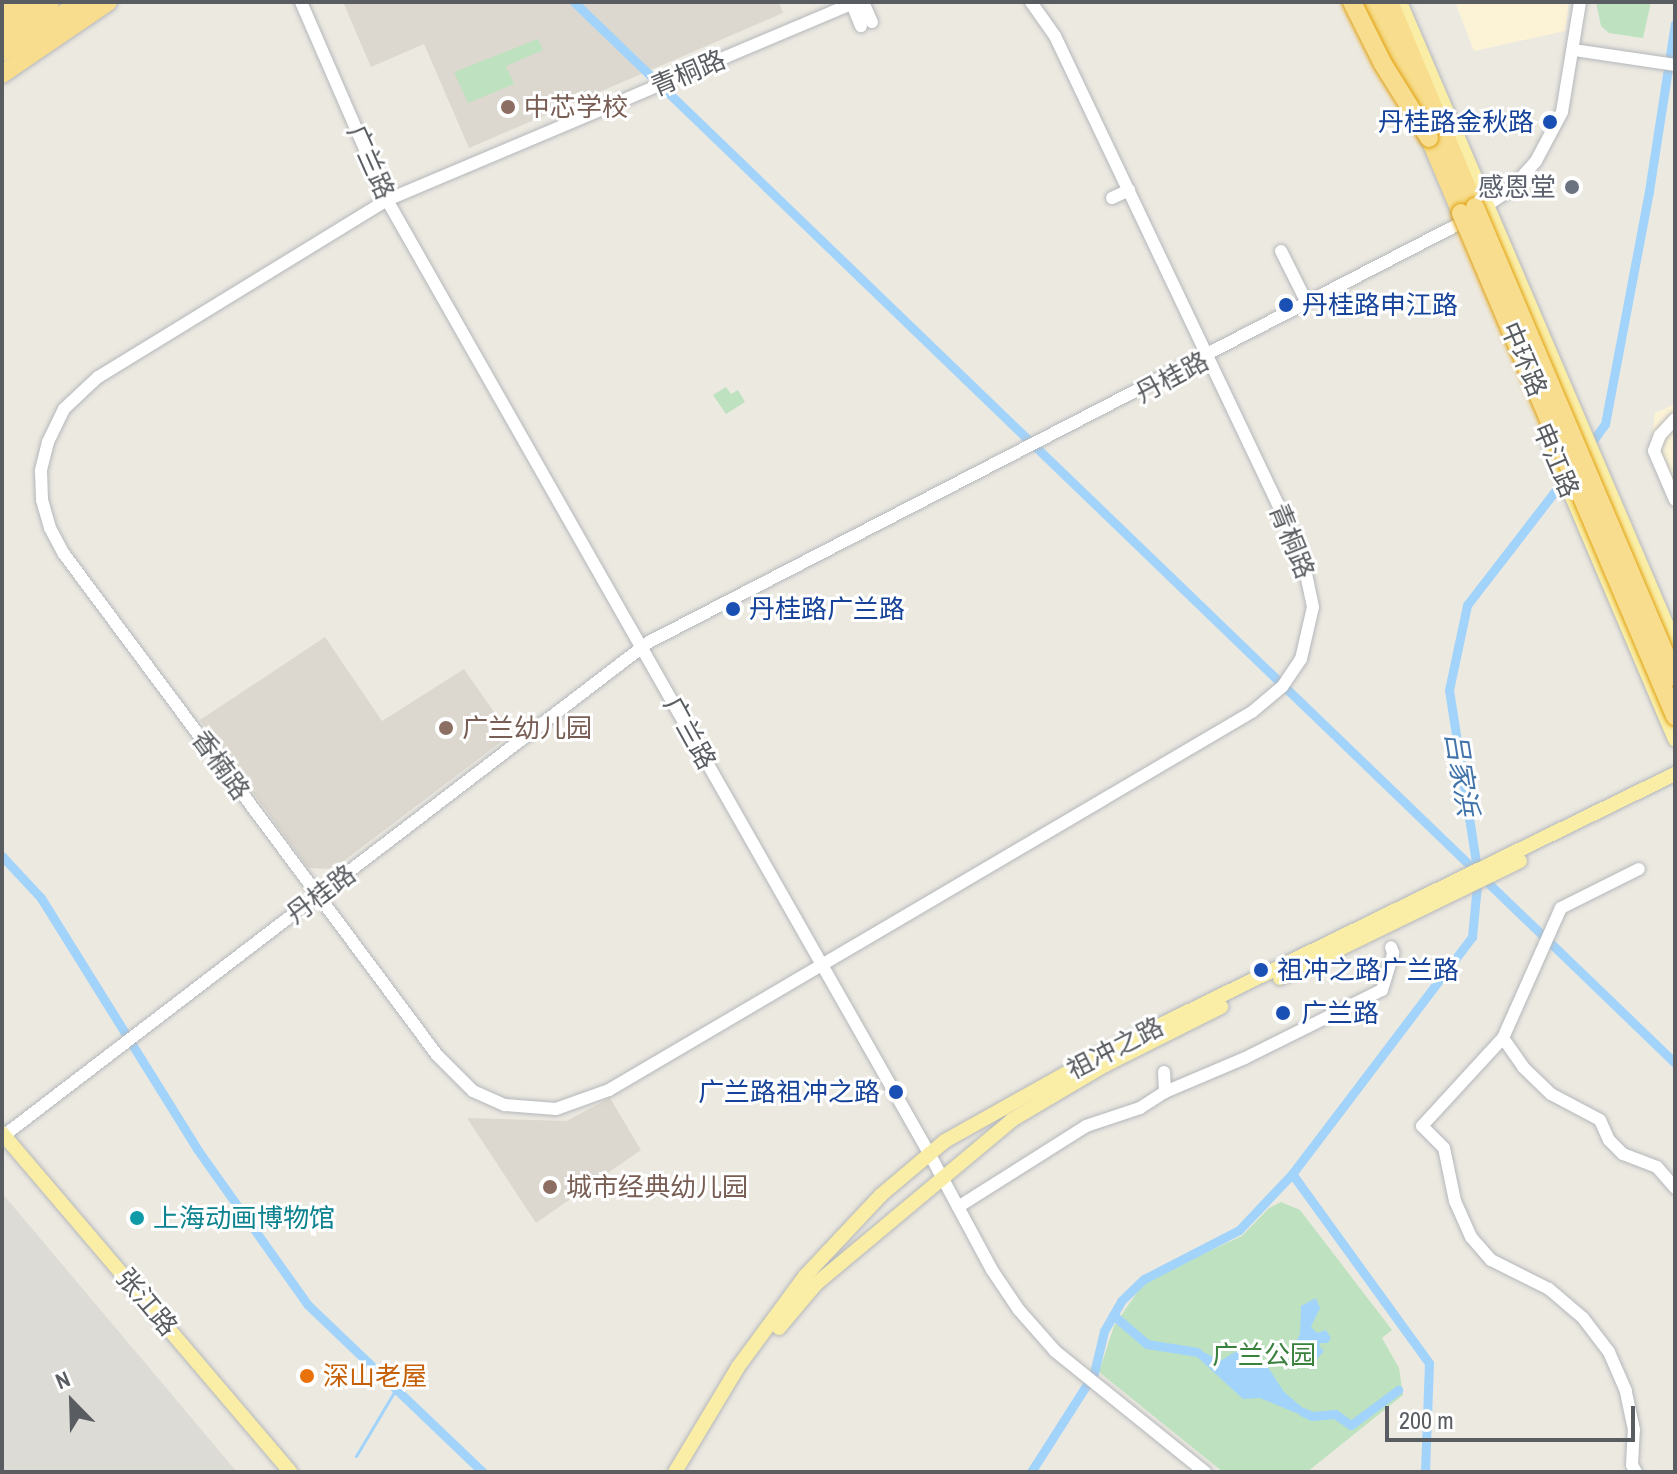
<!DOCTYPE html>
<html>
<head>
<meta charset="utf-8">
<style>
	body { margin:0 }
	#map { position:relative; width:1677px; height:1474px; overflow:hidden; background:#ece9e1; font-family:"Archivo Narrow","Noto Sans SC",sans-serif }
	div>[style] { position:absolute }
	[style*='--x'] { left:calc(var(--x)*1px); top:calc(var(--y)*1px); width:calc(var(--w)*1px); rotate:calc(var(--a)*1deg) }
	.commercial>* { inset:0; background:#fcf3d6 }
	.industrial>* { inset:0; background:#dddbd5 }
	.education>* { inset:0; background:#dcd8cf }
	.green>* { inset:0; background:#bee2bf }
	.water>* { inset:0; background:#a2d3fa }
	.stream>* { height:3px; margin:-1.5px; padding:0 1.5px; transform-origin:1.5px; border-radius:1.5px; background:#a2d3fa }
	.canal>* { height:9px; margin:-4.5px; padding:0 4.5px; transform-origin:4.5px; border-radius:4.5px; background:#a2d3fa }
	.roads { filter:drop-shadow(0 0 2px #b4b7bb) drop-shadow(0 0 2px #b4b7bb) }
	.minor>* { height:12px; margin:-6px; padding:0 6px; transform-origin:6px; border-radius:6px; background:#fff }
	.major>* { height:14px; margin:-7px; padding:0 7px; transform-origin:7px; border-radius:7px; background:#faeea7 }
	.highway>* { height:18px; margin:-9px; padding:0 9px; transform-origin:9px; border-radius:9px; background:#f7dd8d }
	.bridges { filter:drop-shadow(0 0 2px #e1a00c) drop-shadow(0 0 2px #e1a00c) }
	.highway-bridge>* { height:18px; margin:-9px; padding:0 9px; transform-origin:9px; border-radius:9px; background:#f7dd8d }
	.dots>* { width:22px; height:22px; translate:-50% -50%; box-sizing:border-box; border:4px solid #fff; border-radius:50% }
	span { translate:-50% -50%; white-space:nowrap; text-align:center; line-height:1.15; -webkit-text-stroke:6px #fff; paint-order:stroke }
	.street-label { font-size:26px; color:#595d61 }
	.education-label { font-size:26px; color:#785e54 }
	.left { translate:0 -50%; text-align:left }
	.transit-label { font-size:26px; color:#164399 }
	.right { translate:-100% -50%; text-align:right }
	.worship-label { font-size:26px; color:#5b616d }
	.culture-label { font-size:26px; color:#0d838f }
	.park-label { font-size:26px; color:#39813d }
	.food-label { font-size:26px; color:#c56008 }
	.water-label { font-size:28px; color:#4274aa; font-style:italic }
	.frame { position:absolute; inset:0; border:4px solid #595d61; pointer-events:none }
	.north { position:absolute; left:32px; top:1362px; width:80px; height:80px; -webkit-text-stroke:6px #fff; paint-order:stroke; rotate:337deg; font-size:22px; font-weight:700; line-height:32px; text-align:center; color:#595d61 }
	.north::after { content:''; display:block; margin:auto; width:28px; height:36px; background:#595d61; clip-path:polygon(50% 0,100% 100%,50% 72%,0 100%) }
	.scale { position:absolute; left:1385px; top:1406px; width:250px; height:36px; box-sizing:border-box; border:4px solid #595d61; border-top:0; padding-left:10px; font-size:24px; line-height:28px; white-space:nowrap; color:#595d61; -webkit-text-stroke:6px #fff; paint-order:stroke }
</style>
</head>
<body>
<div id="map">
	<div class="commercial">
		<div style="clip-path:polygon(1455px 2px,1569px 2px,1565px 31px,1474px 51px)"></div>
		<div style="clip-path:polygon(1675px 404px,1675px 511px,1649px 452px,1655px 413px)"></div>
	</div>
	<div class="industrial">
		<div style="clip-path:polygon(2px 1193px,237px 1472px,2px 1472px)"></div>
	</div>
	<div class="education">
		<div style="clip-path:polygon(343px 2px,779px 2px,783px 13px,469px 148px,424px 44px,371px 67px)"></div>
		<div style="clip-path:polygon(325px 637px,382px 721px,464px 669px,510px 735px,333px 869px,308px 868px,200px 720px)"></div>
		<div style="clip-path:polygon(610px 1098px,641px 1150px,536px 1223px,467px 1118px,566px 1121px)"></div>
	</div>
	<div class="green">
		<div style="clip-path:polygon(1596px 2px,1651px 2px,1643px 38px,1609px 33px,1601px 26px)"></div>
		<div style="clip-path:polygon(538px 39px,543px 50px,506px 66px,514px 84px,468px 103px,454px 72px)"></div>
		<div style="clip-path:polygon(726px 387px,731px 394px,738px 390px,745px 402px,726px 414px,713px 395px)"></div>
		<div style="clip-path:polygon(1281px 1202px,1300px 1210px,1392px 1330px,1382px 1338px,1399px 1368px,1403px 1395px,1307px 1472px,1223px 1472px,1099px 1372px,1114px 1326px,1140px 1288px,1157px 1275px,1242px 1236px,1269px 1208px)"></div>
	</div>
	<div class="water">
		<div style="clip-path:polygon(1316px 1298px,1320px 1308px,1311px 1327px,1317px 1333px,1326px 1330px,1331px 1338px,1328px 1343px,1321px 1343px,1319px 1346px,1324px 1351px,1316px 1360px,1309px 1348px,1293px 1348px,1300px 1334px,1301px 1306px)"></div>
		<div style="clip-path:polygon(1198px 1349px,1220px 1361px,1239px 1350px,1250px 1350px,1264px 1361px,1284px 1392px,1304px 1409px,1301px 1415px,1260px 1398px,1243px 1399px,1195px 1355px)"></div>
	</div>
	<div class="stream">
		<div style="--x:356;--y:1456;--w:78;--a:-59.2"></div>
	</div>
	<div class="canal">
		<div style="--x:574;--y:2;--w:1529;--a:43.94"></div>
		<div style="--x:1589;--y:446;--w:27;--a:-54"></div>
		<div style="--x:1605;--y:424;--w:237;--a:-79.3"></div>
		<div style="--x:1649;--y:191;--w:169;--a:-81.2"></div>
		<div style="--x:2;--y:856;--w:57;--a:47.1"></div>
		<div style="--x:41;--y:898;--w:296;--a:58.1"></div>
		<div style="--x:197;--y:1149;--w:191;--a:54.6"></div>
		<div style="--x:308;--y:1305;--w:242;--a:43.7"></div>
		<div style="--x:1113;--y:1315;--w:45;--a:40.5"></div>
		<div style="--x:1147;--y:1344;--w:51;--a:9.1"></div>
		<div style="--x:1303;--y:1412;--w:10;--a:24"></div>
		<div style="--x:1312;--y:1416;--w:23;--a:-5"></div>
		<div style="--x:1335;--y:1414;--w:19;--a:35"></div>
		<div style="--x:1351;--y:1425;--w:59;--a:-36.7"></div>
		<div style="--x:1031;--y:1472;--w:117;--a:-57.5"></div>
		<div style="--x:1094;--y:1373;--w:43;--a:-76.6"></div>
		<div style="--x:1104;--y:1331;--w:34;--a:-60"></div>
		<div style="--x:1121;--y:1301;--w:32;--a:-44"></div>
		<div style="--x:1144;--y:1279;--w:107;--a:-27.3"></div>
		<div style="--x:1239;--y:1230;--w:77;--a:-46.6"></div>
		<div style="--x:1425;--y:1472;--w:109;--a:-87.9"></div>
		<div style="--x:1429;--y:1363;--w:233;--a:-125.9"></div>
		<div style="--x:1292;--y:1174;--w:298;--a:-52.8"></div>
		<div style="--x:1472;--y:937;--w:62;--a:-84.5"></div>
		<div style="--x:1478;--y:875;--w:187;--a:-98.9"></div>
		<div style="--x:1449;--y:690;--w:87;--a:-78"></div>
		<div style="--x:1467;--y:605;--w:162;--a:-52.3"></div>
	</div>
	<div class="roads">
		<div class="minor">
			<div style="--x:301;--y:2;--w:216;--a:66.5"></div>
			<div style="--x:387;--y:200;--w:1096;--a:60.37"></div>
			<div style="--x:929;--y:1153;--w:133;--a:61.7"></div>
			<div style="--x:992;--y:1270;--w:48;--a:56"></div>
			<div style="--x:1019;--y:1310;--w:55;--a:48.7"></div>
			<div style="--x:1055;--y:1351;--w:193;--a:38.9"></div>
			<div style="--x:856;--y:2;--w:509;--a:157.11"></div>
			<div style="--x:387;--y:200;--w:339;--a:148.5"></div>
			<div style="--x:98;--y:377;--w:47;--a:136.7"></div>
			<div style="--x:64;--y:409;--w:37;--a:116"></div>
			<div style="--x:48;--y:442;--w:30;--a:104"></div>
			<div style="--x:41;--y:471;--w:29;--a:88"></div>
			<div style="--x:42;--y:500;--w:29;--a:74"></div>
			<div style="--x:50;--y:528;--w:30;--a:62"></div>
			<div style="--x:64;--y:554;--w:625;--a:53.33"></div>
			<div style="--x:437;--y:1055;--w:51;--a:45"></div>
			<div style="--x:473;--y:1091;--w:35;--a:24"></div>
			<div style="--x:505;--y:1105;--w:51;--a:4.5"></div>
			<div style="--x:556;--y:1109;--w:56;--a:-19.7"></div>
			<div style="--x:609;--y:1090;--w:746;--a:-30.45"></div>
			<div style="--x:1252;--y:712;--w:39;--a:-40"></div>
			<div style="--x:1282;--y:687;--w:34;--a:-56"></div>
			<div style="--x:1301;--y:659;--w:53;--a:-77"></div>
			<div style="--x:1313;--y:607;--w:53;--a:-101.9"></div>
			<div style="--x:1302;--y:555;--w:575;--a:-115.45"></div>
			<div style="--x:1055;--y:36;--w:42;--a:-125.2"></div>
			<div style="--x:863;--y:2;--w:22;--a:66"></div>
			<div style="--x:852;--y:4;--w:24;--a:68"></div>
			<div style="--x:1574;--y:50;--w:102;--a:8.4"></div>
			<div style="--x:1112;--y:198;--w:19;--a:-25"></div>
			<div style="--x:1281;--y:251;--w:56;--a:63.4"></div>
			<div style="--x:1675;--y:419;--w:22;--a:133"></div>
			<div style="--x:1660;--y:435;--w:17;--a:111"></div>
			<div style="--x:1654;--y:451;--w:53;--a:66.8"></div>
			<div style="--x:1503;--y:1038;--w:35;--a:55"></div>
			<div style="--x:1523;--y:1067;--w:39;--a:44"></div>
			<div style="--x:1551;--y:1094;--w:55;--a:28"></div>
			<div style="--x:1600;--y:1120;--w:22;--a:66"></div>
			<div style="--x:1609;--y:1140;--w:20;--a:45"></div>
			<div style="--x:1623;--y:1154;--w:36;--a:21"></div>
			<div style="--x:1657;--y:1167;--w:28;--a:49"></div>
			<div style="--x:1164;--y:1072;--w:20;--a:87"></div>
			<div style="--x:2;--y:1137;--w:815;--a:-37.42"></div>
			<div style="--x:649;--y:642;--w:909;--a:-27.3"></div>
			<div style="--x:1457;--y:225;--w:64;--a:-33.4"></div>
			<div style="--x:1510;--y:190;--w:39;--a:-48"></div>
			<div style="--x:1536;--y:161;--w:55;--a:-62"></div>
			<div style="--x:1562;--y:112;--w:111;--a:-80.7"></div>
			<div style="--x:958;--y:1207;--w:151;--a:-32.3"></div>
			<div style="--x:1086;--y:1126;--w:57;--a:-18.4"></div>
			<div style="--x:1140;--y:1108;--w:30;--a:-33"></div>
			<div style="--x:1165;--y:1092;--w:87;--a:-23"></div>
			<div style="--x:1245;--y:1058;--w:153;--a:-26.4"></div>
			<div style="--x:1382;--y:990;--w:39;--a:-73"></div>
			<div style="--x:1393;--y:953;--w:6;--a:-108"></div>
			<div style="--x:1636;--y:1472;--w:8;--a:-120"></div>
			<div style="--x:1632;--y:1465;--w:35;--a:-87"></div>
			<div style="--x:1634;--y:1430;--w:40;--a:-102"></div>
			<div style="--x:1626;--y:1391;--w:43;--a:-113.6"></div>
			<div style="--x:1609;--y:1352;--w:43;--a:-127.4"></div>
			<div style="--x:1583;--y:1318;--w:45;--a:-139.5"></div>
			<div style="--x:1549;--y:1289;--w:65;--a:-153.4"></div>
			<div style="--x:1491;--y:1260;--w:30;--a:-131"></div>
			<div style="--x:1471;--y:1237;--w:39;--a:-114"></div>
			<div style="--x:1455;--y:1201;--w:54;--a:-101.7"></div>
			<div style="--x:1444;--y:1148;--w:31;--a:-135"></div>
			<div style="--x:1422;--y:1126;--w:120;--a:-47.4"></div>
			<div style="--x:1503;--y:1038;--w:142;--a:-66"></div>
			<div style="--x:1561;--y:908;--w:87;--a:-26.6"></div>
		</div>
		<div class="major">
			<div style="--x:1400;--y:2;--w:698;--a:66.81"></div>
			<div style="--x:1550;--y:445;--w:320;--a:67"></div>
			<div style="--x:1280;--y:978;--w:267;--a:-26"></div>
			<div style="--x:2;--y:1133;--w:445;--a:49.6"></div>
			<div style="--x:779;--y:1328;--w:57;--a:-49.9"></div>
			<div style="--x:816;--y:1284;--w:256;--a:-39.9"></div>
			<div style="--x:1012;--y:1120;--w:108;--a:-30.6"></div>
			<div style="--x:1105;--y:1065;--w:130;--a:-26.6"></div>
			<div style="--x:675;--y:1472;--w:122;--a:-59"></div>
			<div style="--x:738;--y:1367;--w:113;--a:-53.6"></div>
			<div style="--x:805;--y:1276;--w:111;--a:-46.8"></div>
			<div style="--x:881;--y:1195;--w:84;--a:-40.2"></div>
			<div style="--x:945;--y:1141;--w:176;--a:-29.2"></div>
			<div style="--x:1099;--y:1055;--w:641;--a:-26.01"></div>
		</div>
		<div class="highway">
			<div style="--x:1372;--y:2;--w:229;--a:67.1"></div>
			<div style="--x:1389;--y:2;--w:222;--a:67.2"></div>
			<div style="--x:2;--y:15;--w:25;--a:-32"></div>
			<div style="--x:2;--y:32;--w:57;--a:-32"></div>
			<div style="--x:2;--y:52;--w:94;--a:-32"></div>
			<div style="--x:2;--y:74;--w:128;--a:-34.2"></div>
		</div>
	</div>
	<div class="bridges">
		<div class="highway-bridge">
			<div style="--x:1352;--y:2;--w:69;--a:63.4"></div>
			<div style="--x:1383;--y:64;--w:87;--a:58.1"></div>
			<div style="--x:1475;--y:207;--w:511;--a:66.95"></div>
			<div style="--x:1461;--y:213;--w:547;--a:66.95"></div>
		</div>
	</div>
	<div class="dots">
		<div style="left:508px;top:107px;background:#8d6e63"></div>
		<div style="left:1550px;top:122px;background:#1a4fb4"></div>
		<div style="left:1572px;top:187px;background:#6b7280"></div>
		<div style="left:1286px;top:305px;background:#1a4fb4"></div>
		<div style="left:733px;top:609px;background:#1a4fb4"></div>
		<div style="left:446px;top:728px;background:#8d6e63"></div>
		<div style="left:1261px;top:970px;background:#1a4fb4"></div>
		<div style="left:1283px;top:1013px;background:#1a4fb4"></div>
		<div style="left:896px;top:1092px;background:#1a4fb4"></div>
		<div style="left:550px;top:1187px;background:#8d6e63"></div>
		<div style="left:137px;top:1218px;background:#0f9aa8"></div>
		<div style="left:307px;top:1376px;background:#e8710a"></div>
	</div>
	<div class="street-label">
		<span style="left:688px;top:73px;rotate:-23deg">青桐路</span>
		<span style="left:371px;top:162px;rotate:66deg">广兰路</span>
		<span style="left:1524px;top:359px;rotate:67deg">中环路</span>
		<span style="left:1172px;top:377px;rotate:-28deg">丹桂路</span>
		<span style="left:1556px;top:460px;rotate:67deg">申江路</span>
		<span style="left:1292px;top:541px;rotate:68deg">青桐路</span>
		<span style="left:690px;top:733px;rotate:61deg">广兰路</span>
		<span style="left:221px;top:765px;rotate:54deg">香楠路</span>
		<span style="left:321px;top:894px;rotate:-37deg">丹桂路</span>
		<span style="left:1115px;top:1048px;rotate:-27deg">祖冲之路</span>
		<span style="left:147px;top:1302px;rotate:50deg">张江路</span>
	</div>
	<div class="education-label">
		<span class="left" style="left:524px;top:107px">中芯学校</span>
		<span class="left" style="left:462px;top:728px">广兰幼儿园</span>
		<span class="left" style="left:566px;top:1187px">城市经典幼儿园</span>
	</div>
	<div class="transit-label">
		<span class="right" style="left:1534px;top:122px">丹桂路金秋路</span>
		<span class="left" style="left:1302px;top:305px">丹桂路申江路</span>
		<span class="left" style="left:749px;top:609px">丹桂路广兰路</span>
		<span class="left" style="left:1277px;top:970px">祖冲之路广兰路</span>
		<span class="left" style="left:1301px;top:1013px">广兰路</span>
		<span class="right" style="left:880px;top:1092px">广兰路祖冲之路</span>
	</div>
	<div class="worship-label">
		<span class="right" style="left:1556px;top:187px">感恩堂</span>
	</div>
	<div class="culture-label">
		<span class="left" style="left:153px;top:1218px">上海动画博物馆</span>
	</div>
	<div class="park-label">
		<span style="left:1264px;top:1355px">广兰公园</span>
	</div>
	<div class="food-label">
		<span class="left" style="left:323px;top:1376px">深山老屋</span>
	</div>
	<div class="water-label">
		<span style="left:1462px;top:774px;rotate:81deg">吕家浜</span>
	</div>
	<div class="frame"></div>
	<div class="north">N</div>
	<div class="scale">200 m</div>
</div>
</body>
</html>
